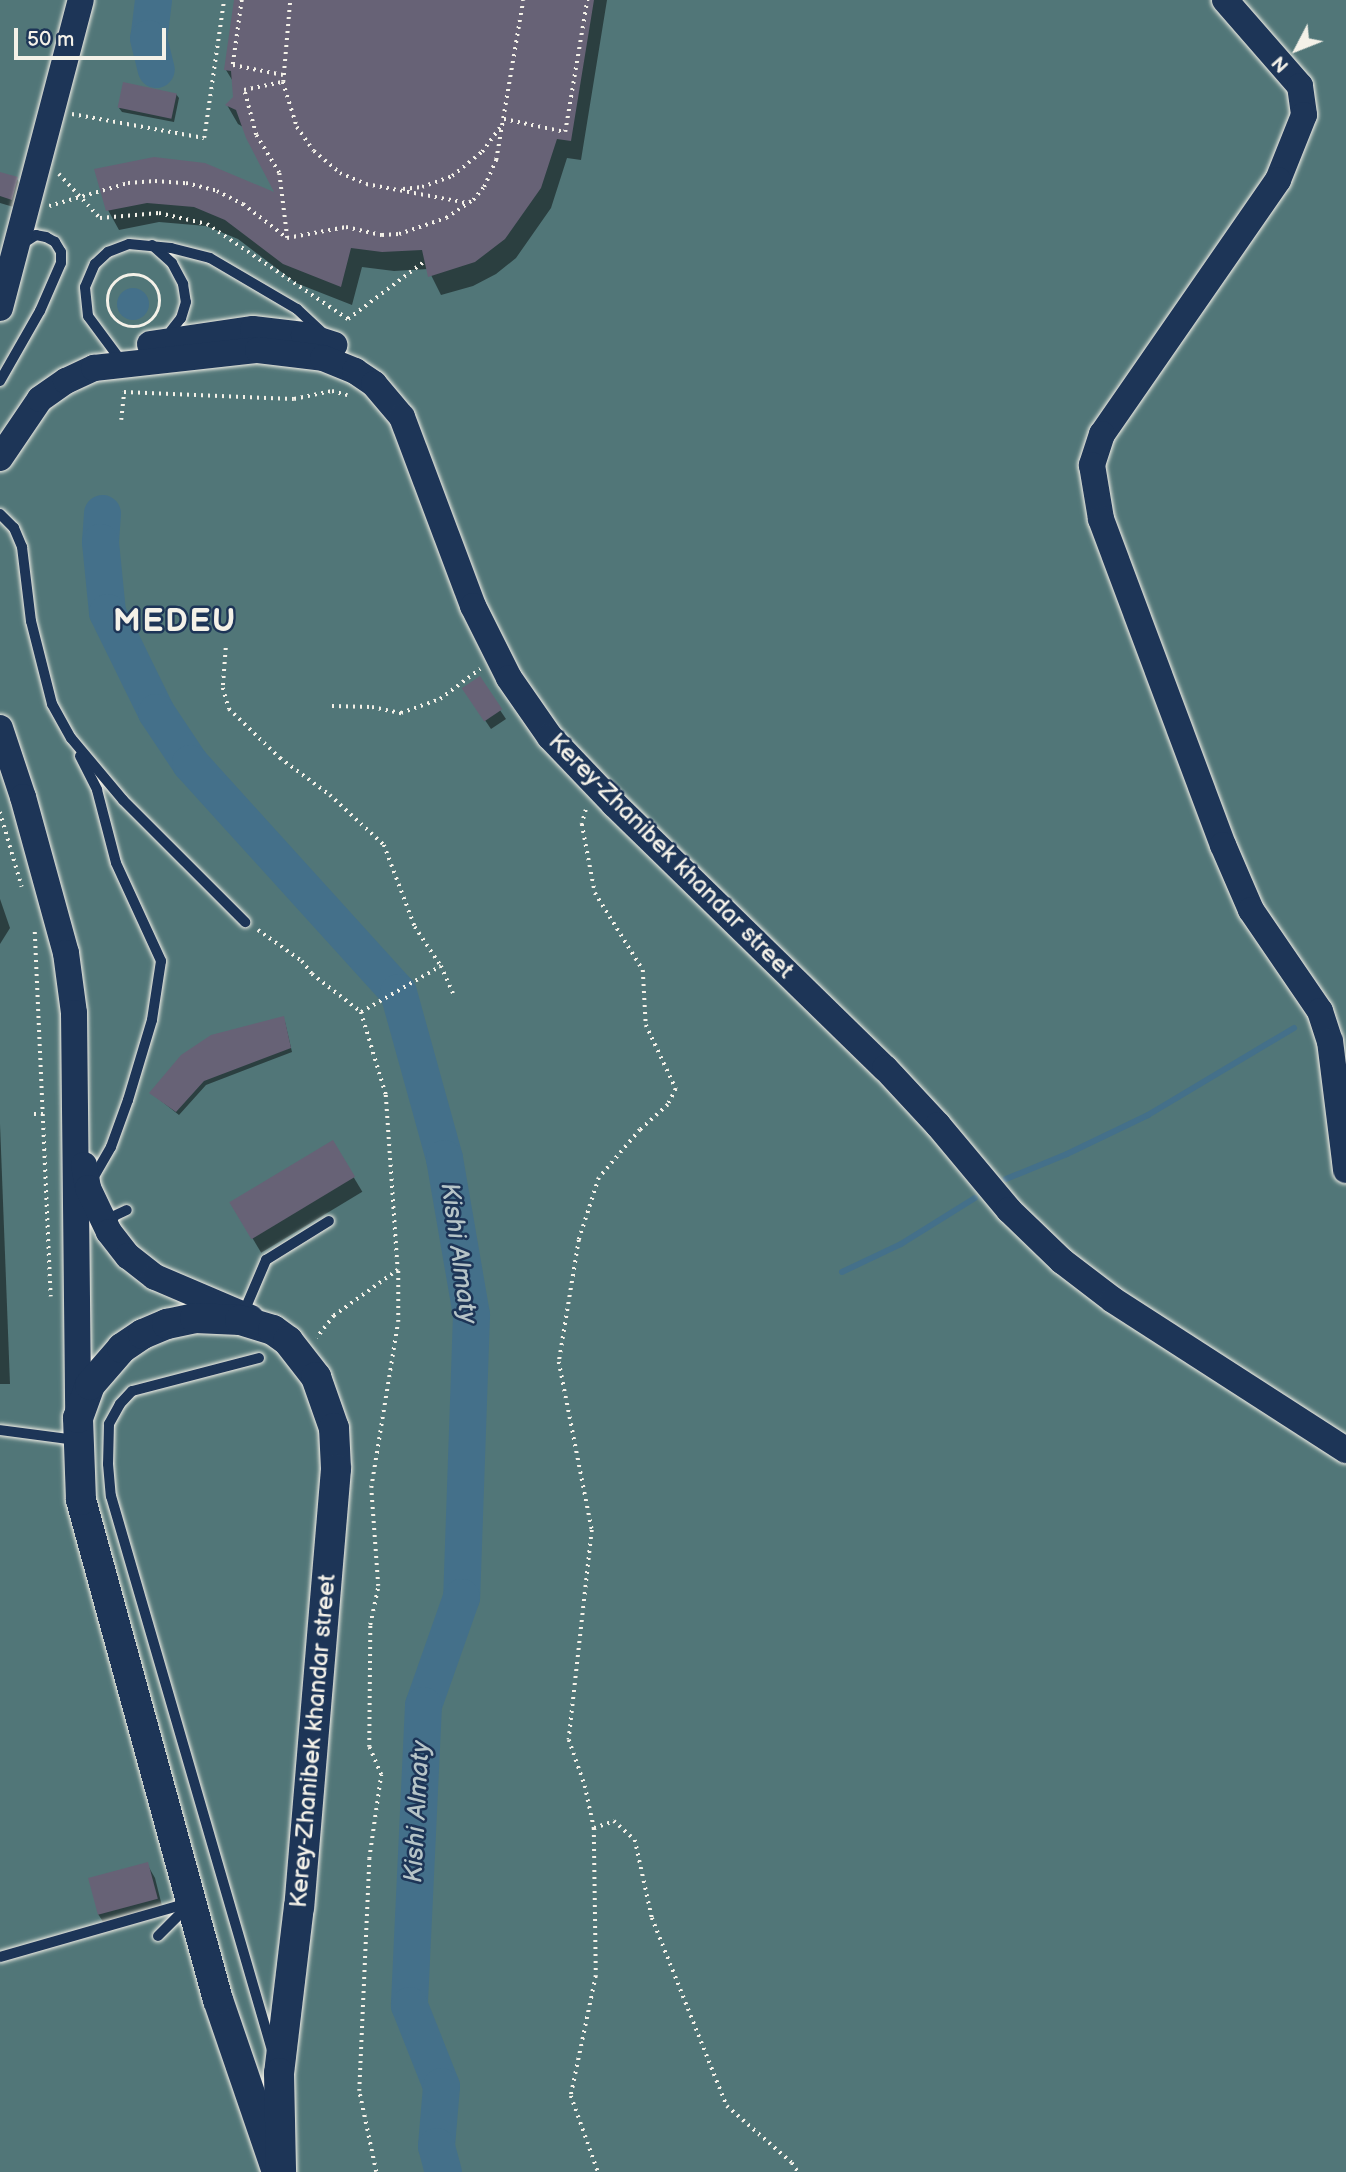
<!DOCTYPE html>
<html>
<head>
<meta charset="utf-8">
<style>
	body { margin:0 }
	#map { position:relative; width:1346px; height:2172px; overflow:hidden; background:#2c3e5d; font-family:"Balsamiq Sans",sans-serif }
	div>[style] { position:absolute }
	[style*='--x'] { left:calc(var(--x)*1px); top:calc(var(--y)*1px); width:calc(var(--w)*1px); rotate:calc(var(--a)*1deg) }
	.green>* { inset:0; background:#517678; transform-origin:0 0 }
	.water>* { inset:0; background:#44708a }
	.round { border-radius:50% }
	.shadow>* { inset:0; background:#0007; transform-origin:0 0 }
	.stream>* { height:6px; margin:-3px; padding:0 3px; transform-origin:3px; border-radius:3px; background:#44708a }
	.river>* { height:37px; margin:-18.5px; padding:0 18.5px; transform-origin:18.5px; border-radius:18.5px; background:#44708a }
	.building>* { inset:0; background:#676276; transform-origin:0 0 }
	.path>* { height:3.5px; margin-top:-1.75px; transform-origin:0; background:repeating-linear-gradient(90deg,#f4f1e8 0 2px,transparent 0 7px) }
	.path>.ring { margin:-1.75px; padding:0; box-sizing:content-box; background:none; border:3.5px solid #f4f1e8; border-radius:50% }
	.roads { filter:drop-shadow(0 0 2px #f4f1e8) drop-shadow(0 0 2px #f4f1e8) }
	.service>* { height:10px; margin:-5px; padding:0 5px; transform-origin:5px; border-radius:5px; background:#1d3557 }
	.tertiary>* { height:26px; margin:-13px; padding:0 13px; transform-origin:13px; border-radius:13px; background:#1d3557 }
	.secondary>* { height:30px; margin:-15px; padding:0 15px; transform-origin:15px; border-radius:15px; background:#1d3557 }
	span { translate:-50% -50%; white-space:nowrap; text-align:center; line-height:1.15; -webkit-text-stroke:5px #1d3557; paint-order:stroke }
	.street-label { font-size:24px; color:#f4f1e8 }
	.water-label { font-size:26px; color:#b6c4c7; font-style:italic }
	.district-label { font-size:32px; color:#f4f1e8; font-weight:700; letter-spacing:2px }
	.north { position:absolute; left:1262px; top:14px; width:70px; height:70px; -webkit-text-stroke:5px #1d3557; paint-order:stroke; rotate:228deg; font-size:19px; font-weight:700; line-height:28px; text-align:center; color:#f4f1e8 }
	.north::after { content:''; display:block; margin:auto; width:24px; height:32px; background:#f4f1e8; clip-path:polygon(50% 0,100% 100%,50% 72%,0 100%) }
	.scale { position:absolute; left:14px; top:28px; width:152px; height:32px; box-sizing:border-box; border:4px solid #f4f1e8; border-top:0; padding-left:9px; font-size:21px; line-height:24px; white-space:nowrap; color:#f4f1e8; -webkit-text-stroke:5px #1d3557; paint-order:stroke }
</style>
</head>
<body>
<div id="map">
	<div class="green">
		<div style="left:0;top:0;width:1346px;height:2172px"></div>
	</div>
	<div class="water">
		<div class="round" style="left:117px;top:288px;width:32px;height:32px"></div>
	</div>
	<div class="shadow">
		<div style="clip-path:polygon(236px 0,607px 0,581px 160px,567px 158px,551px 208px,516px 258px,496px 274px,473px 286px,441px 295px,428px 269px,394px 271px,362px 267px,352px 305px,296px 283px,238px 239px,206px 226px,159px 222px,119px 230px,108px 210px,96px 170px,278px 196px,243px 127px,238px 124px,227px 105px,235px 98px,234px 83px,226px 70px)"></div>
		<div style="clip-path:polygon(176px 94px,179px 98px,174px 122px,122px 112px,119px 108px)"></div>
		<div style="clip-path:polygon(0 176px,17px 179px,22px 188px,17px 208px,0 203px)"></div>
		<div style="clip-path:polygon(479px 679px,506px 719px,491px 729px,470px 698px)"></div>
		<div style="clip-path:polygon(0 899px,10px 928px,0 944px)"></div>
		<div style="clip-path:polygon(285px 1022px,292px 1052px,206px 1085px,179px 1115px,151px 1093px)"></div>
		<div style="clip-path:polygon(0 1124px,10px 1384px,0 1384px)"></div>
		<div style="left:333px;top:1143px;width:57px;height:118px;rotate:59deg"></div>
		<div style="clip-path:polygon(147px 1864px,155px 1878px,164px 1914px,107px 1928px,98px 1914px)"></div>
	</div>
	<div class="stream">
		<div style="--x:1006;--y:1179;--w:66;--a:-22.3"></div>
		<div style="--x:1067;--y:1154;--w:90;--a:-25.7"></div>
		<div style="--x:1148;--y:1115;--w:170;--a:-30.8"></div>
		<div style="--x:842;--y:1272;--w:65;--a:-25.4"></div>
		<div style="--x:901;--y:1244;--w:87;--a:-31.9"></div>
	</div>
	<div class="river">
		<div style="--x:153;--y:0;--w:38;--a:97"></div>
		<div style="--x:148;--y:38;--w:32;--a:76"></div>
		<div style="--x:102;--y:513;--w:29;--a:94"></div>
		<div style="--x:100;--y:542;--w:70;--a:84.3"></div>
		<div style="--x:107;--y:612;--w:111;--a:63.9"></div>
		<div style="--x:156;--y:712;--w:61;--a:56.3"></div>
		<div style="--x:190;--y:763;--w:309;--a:47.8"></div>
		<div style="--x:398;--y:992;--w:172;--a:74.5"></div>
		<div style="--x:444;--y:1158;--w:159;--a:80.2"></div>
		<div style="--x:471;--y:1315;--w:282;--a:92"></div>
		<div style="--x:461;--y:1597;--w:114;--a:109.4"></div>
		<div style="--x:423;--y:1705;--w:300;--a:92.7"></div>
		<div style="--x:409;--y:2005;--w:87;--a:68.4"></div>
		<div style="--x:441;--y:2086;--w:60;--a:94.8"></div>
		<div style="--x:436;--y:2146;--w:27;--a:75"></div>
	</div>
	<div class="building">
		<div style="clip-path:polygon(234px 0,594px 0,571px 141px,557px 139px,541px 188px,505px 239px,475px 262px,428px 277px,422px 250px,382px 252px,351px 248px,341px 287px,283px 264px,225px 220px,194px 207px,147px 203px,106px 211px,94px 169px,154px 157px,205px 163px,274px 192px,246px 138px,236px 110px,225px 105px,233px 97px,231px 71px,224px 70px)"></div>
		<div style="left:123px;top:82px;width:55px;height:26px;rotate:12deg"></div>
		<div style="clip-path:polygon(0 172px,18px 177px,12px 200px,0 196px)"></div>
		<div style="left:480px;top:676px;width:40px;height:22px;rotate:56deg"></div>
		<div style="clip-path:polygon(284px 1016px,291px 1048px,204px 1081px,176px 1112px,149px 1093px,181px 1055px,211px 1035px)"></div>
		<div style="left:333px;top:1140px;width:43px;height:121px;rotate:59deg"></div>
		<div style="left:148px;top:1862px;width:38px;height:62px;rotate:75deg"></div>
	</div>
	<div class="path">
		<div style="--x:242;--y:0;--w:66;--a:97.9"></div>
		<div style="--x:233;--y:65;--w:51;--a:11.3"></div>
		<div style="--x:283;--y:82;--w:47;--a:72.7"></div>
		<div style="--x:297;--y:127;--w:29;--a:55"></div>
		<div style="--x:314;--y:151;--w:34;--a:40"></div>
		<div style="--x:340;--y:173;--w:28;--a:23"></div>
		<div style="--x:366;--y:184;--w:104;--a:10.6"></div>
		<div style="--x:72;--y:114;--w:134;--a:10.3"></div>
		<div style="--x:204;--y:138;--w:139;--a:-81.8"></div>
		<div style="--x:504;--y:119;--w:62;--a:12"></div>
		<div style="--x:565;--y:132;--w:134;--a:-80.5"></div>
		<div style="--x:59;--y:174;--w:60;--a:47"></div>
		<div style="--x:100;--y:218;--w:59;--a:-4.8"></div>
		<div style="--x:159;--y:213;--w:49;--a:12.9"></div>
		<div style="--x:207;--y:224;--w:170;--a:34"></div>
		<div style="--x:348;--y:319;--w:96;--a:-37"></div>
		<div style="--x:403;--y:189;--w:19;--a:-6"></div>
		<div style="--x:422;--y:187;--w:32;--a:-20"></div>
		<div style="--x:452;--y:176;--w:38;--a:-39"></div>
		<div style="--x:482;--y:152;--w:32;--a:-54"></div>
		<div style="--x:49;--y:206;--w:82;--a:-16.2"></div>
		<div style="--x:128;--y:183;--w:27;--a:-4"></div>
		<div style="--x:155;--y:181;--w:31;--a:4"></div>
		<div style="--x:186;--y:183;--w:32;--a:14"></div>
		<div style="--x:217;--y:191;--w:29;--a:27"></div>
		<div style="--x:243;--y:204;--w:56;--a:37.7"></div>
		<div style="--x:287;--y:238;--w:60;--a:-10.6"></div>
		<div style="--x:346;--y:227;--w:37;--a:13"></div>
		<div style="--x:382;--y:235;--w:17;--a:-3"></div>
		<div style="--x:399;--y:234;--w:50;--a:-18.8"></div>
		<div style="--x:446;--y:218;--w:32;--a:-34"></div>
		<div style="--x:473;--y:200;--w:17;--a:-50"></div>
		<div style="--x:484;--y:187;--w:30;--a:-66"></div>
		<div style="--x:496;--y:160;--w:162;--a:-80.4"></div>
		<div style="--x:287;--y:238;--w:65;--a:-97"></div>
		<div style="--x:279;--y:173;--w:44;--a:-121.2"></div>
		<div style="--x:256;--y:135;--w:47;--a:-104.9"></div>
		<div style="--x:244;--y:90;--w:40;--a:-12"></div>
		<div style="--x:283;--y:82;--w:82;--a:-85.1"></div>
		<div class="ring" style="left:108px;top:275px;width:48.5px;height:48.5px"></div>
		<div style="--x:121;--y:420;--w:28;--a:-84"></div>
		<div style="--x:124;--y:392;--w:170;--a:2.4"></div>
		<div style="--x:294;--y:399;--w:39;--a:-12"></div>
		<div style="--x:332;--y:391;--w:16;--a:15"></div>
		<div style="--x:226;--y:648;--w:40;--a:94.3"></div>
		<div style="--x:223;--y:688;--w:22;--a:74"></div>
		<div style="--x:229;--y:709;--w:71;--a:43.9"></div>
		<div style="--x:280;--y:758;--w:62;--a:36.5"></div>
		<div style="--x:330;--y:795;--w:74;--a:42.8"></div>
		<div style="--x:384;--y:845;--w:88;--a:69.3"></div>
		<div style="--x:415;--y:927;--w:47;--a:56.3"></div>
		<div style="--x:441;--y:966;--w:30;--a:66"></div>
		<div style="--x:332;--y:706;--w:40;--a:1.4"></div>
		<div style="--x:372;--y:707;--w:30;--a:12"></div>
		<div style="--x:401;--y:713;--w:41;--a:-19.7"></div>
		<div style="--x:440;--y:699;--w:50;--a:-36.9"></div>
		<div style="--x:586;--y:810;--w:15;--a:106"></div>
		<div style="--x:582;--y:824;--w:70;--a:79.3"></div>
		<div style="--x:595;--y:893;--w:91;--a:58.1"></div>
		<div style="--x:643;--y:970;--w:55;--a:86.9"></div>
		<div style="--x:646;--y:1025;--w:71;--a:64.9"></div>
		<div style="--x:676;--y:1089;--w:18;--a:117"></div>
		<div style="--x:668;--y:1105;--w:38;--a:138"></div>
		<div style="--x:640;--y:1130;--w:63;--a:130.5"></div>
		<div style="--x:599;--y:1178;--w:65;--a:107.9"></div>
		<div style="--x:579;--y:1240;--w:124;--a:99.3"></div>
		<div style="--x:559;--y:1362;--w:171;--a:78.9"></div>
		<div style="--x:592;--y:1530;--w:211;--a:96.3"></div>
		<div style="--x:569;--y:1740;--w:49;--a:70.8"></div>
		<div style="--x:585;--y:1786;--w:43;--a:77.9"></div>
		<div style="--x:594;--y:1828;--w:148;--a:89.2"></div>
		<div style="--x:596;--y:1976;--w:123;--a:101.8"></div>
		<div style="--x:571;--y:2096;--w:81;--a:70.4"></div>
		<div style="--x:0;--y:812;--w:78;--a:73.7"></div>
		<div style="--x:258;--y:930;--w:54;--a:35.2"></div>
		<div style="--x:302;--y:961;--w:16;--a:52"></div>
		<div style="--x:312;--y:974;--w:62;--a:37.8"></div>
		<div style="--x:361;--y:1012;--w:87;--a:73.2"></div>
		<div style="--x:386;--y:1095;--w:175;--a:86.1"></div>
		<div style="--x:398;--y:1270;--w:79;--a:144.3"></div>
		<div style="--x:334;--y:1316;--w:28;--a:128"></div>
		<div style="--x:35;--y:932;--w:365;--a:87.5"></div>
		<div style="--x:361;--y:1012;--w:92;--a:-29.9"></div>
		<div style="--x:34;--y:1114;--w:10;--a:0"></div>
		<div style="--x:594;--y:1828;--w:21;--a:-19"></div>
		<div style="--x:614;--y:1821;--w:28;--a:42"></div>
		<div style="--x:635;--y:1840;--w:80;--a:77.7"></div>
		<div style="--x:652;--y:1918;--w:202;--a:68.3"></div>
		<div style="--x:727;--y:2106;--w:86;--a:41.2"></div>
		<div style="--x:792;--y:2163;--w:11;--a:56"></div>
		<div style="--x:376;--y:2172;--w:83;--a:-101.9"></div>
		<div style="--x:359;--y:2091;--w:232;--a:-87.5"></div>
		<div style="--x:369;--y:1859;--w:85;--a:-81.9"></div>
		<div style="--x:381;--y:1775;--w:30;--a:-113"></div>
		<div style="--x:369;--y:1747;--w:122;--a:-89.5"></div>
		<div style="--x:370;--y:1625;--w:40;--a:-78"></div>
		<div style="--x:378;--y:1586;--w:98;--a:-94.1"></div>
		<div style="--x:371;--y:1488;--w:168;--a:-80.8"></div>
		<div style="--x:398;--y:1322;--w:52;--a:-90"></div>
	</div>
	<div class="roads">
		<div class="service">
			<div style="--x:152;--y:245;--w:27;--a:42"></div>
			<div style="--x:172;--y:263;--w:24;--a:62"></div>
			<div style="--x:183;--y:284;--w:18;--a:81"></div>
			<div style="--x:186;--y:302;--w:17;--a:107"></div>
			<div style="--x:181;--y:318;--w:16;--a:128"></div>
			<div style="--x:122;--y:362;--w:57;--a:-126.5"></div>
			<div style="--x:88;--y:316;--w:29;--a:-96"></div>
			<div style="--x:85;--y:287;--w:25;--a:-67"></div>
			<div style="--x:95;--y:264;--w:18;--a:-43"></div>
			<div style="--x:108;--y:252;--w:22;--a:-21"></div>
			<div style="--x:129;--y:244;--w:42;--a:5.4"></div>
			<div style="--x:171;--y:248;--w:40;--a:14.4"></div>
			<div style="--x:210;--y:258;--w:101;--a:30.4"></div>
			<div style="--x:297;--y:309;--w:37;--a:43"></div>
			<div style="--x:0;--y:381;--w:81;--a:-60.3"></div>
			<div style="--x:40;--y:311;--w:52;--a:-66.4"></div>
			<div style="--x:61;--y:263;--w:11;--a:-90"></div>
			<div style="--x:61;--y:252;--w:12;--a:-121"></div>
			<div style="--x:55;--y:242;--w:10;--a:-151"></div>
			<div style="--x:46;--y:237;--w:10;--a:-169"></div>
			<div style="--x:36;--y:235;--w:17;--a:147"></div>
			<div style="--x:0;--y:514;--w:20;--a:45"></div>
			<div style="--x:14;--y:528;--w:21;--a:67"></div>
			<div style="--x:22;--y:547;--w:75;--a:83.1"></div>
			<div style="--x:31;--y:621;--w:86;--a:75.8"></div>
			<div style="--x:52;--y:704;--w:39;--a:61"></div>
			<div style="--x:71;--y:738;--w:81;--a:50"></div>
			<div style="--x:123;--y:800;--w:173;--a:45"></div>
			<div style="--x:80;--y:756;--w:38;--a:63"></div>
			<div style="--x:97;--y:790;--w:75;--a:75.4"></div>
			<div style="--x:116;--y:863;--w:108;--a:65.3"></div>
			<div style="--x:161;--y:961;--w:60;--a:98.7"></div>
			<div style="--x:152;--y:1020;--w:84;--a:106.7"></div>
			<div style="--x:128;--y:1100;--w:50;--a:109.9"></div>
			<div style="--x:111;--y:1147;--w:38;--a:120"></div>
			<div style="--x:111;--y:1226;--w:10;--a:-73"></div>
			<div style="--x:114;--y:1216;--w:14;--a:-25"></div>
			<div style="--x:243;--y:1314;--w:59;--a:-66.9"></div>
			<div style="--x:266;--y:1260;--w:74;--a:-31.8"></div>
			<div style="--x:259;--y:1358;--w:131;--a:165.4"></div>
			<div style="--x:132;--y:1391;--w:18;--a:133"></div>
			<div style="--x:120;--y:1404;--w:23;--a:119"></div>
			<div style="--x:109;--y:1424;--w:40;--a:91.4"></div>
			<div style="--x:108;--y:1464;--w:32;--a:85"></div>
			<div style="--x:111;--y:1496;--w:577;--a:73.8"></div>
			<div style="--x:0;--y:1430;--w:77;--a:7.5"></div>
			<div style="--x:158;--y:1936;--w:44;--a:-45"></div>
			<div style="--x:0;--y:1957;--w:196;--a:-16"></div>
		</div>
		<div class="tertiary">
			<div style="--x:1225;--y:0;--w:114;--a:48.9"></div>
			<div style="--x:1300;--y:86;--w:29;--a:82"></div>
			<div style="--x:1304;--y:115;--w:70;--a:111.8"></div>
			<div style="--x:1278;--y:180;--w:309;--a:124.7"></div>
			<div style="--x:1102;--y:434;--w:33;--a:108"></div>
			<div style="--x:1092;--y:465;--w:55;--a:80.5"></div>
			<div style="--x:1101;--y:519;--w:348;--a:69.5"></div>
			<div style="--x:1223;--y:845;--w:71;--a:66.7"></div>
			<div style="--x:1251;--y:910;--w:122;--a:55.7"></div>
			<div style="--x:1320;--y:1011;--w:32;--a:72"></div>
			<div style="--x:1330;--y:1041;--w:130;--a:82.9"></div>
			<div style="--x:0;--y:308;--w:318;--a:-75.3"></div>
			<div style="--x:150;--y:344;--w:104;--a:-8.3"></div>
			<div style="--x:253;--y:329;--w:51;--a:6.7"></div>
			<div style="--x:304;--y:335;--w:32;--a:18"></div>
			<div style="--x:0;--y:458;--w:71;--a:-55.9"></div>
			<div style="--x:40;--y:399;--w:32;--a:-35"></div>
			<div style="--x:66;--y:381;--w:31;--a:-25"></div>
			<div style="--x:94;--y:368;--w:165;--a:-6.3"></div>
			<div style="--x:258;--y:350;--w:65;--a:7"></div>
			<div style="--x:323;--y:358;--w:35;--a:22"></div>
			<div style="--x:355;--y:371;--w:23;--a:34"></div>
			<div style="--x:374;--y:384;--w:43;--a:49.7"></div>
			<div style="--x:402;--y:417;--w:202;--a:69.4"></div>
			<div style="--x:473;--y:606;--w:80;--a:63.4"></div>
			<div style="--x:509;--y:678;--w:72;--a:55.2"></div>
			<div style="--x:550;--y:737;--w:93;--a:46.3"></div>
			<div style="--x:614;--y:804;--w:378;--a:44.3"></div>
			<div style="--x:885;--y:1068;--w:78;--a:47.1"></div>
			<div style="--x:938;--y:1125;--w:111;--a:50.1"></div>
			<div style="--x:1009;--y:1210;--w:74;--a:43.9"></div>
			<div style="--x:1062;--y:1261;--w:64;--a:37.4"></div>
			<div style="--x:1113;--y:1300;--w:277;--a:32.8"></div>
			<div style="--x:0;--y:728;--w:73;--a:71.6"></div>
			<div style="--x:23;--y:797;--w:162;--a:74.6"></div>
			<div style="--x:66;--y:953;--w:61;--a:82.4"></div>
			<div style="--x:74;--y:1013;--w:400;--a:89.4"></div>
			<div style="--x:84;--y:1165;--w:23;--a:80"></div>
			<div style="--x:88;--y:1188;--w:49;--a:64.5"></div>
			<div style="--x:109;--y:1232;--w:31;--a:52"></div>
			<div style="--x:128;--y:1256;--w:34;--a:38"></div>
			<div style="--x:155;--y:1277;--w:104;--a:23.1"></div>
		</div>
		<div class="secondary">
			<div style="--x:277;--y:2172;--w:182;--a:-108.9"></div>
			<div style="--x:218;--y:2000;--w:518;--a:-105.32"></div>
			<div style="--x:81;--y:1500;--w:82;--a:-92.1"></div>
			<div style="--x:78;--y:1418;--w:35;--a:-70"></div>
			<div style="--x:90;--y:1385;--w:49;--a:-49.1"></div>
			<div style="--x:122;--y:1348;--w:25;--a:-34"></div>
			<div style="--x:143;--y:1334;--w:26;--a:-23"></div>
			<div style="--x:167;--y:1324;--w:29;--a:-12"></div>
			<div style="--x:195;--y:1318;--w:45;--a:2.5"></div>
			<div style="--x:240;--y:1320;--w:34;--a:17"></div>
			<div style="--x:273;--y:1330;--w:19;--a:36"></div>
			<div style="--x:288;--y:1341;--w:46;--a:52.1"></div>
			<div style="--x:316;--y:1377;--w:54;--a:70.6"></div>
			<div style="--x:334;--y:1428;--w:41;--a:87.2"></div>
			<div style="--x:336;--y:1469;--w:439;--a:94.8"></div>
			<div style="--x:299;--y:1906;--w:168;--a:96.8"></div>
			<div style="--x:279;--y:2073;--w:99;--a:88.8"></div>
		</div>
	</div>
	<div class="street-label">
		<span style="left:671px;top:856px;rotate:45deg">Kerey-Zhanibek khandar street</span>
		<span style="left:313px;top:1741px;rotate:-85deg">Kerey-Zhanibek khandar street</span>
	</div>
	<div class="water-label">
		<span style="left:458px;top:1253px;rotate:82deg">Kіshі Almaty</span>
		<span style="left:418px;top:1812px;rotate:-87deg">Kіshі Almaty</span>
	</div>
	<div class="district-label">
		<span style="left:175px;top:622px">MEDEU</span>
	</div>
	<div class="north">N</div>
	<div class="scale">50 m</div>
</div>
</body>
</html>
